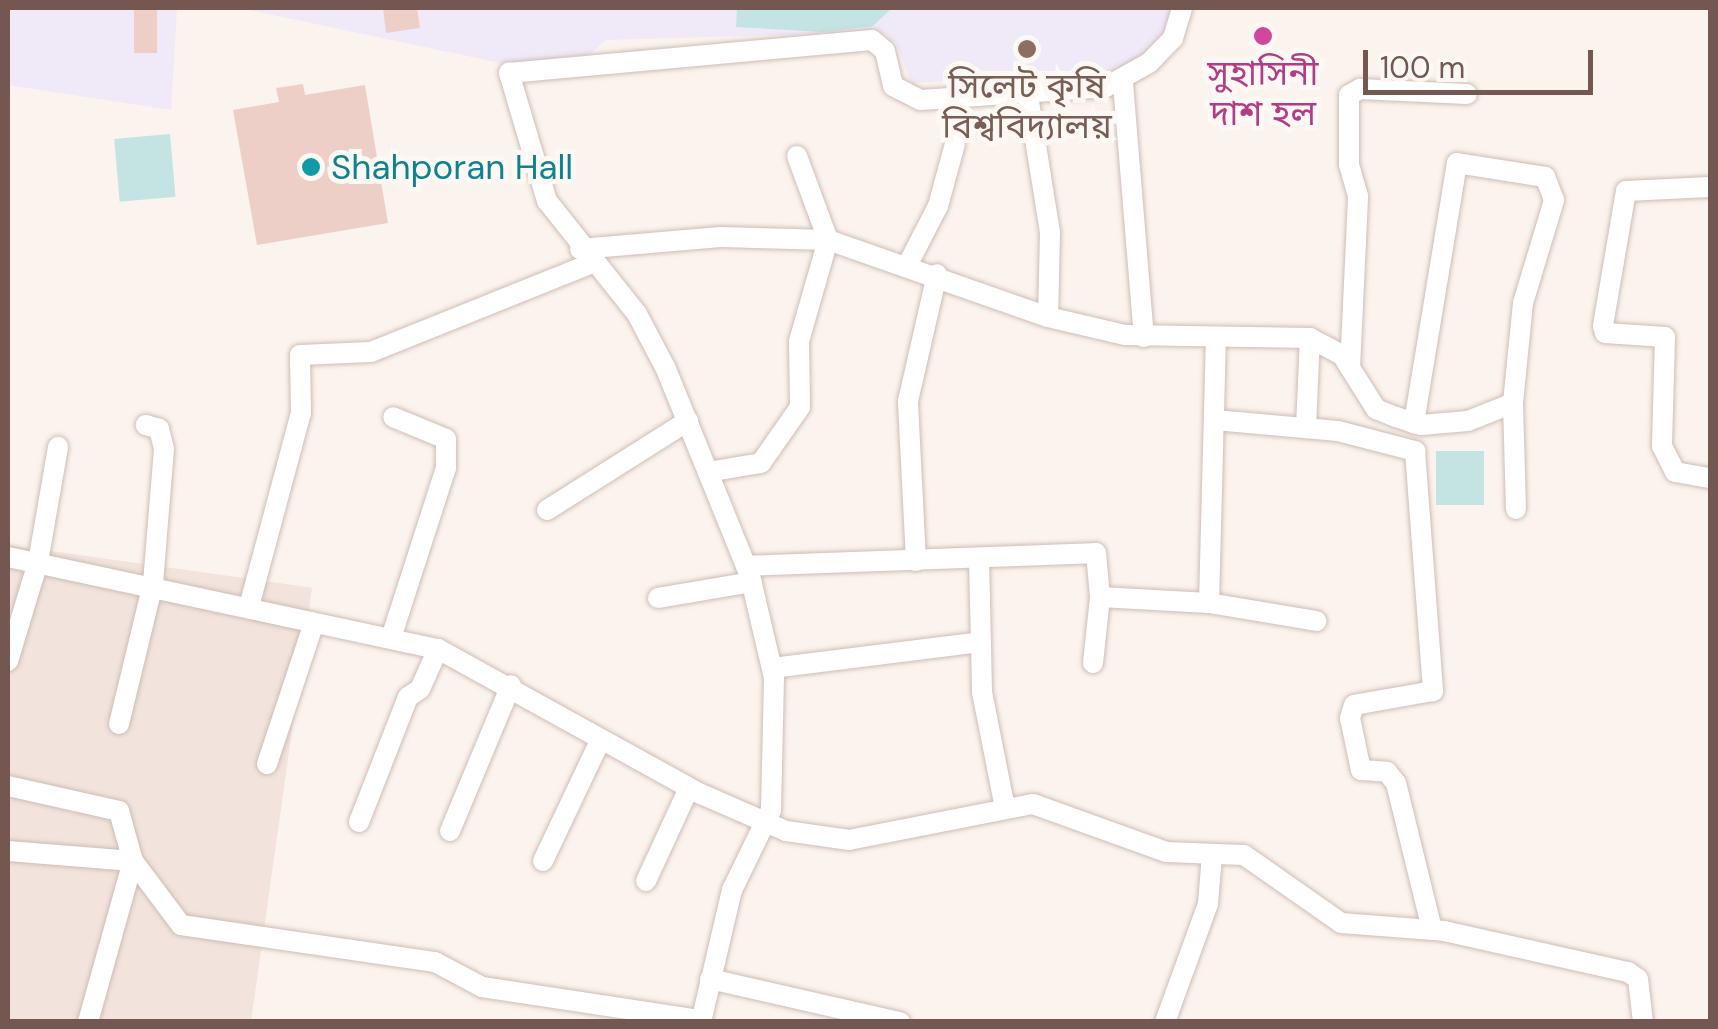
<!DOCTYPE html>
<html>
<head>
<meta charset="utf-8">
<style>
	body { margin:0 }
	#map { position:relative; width:1718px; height:1029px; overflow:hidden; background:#fbf3ed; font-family:"DM Sans","Noto Sans Bengali",sans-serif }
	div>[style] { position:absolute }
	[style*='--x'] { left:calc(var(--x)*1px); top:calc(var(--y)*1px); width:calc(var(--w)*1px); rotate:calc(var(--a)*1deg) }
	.residential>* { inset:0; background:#f2e4dc; transform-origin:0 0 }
	.education>* { inset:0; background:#f0e9f8 }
	.water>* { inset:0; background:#c3e4e2; transform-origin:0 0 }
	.building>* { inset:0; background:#eecfc7; transform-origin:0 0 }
	.roads { filter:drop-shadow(0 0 2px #cfbcb5) drop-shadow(0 0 2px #cfbcb5) }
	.minor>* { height:20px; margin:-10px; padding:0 10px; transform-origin:10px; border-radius:10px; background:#fff }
	.dots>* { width:28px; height:28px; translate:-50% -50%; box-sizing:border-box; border:5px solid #fef8f4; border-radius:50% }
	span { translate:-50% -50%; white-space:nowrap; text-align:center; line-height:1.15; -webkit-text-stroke:10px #fef8f4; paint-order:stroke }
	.hotel-label { font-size:35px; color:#b23c85 }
	.education-label { font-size:35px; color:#785e54 }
	.culture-label { font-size:35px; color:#0d838f }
	.left { translate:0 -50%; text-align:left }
	.frame { position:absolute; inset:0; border:10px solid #755751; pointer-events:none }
	.scale { position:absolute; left:1363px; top:50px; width:230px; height:45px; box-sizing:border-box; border:5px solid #755751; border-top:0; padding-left:12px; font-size:30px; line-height:35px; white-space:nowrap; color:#755751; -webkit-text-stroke:8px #fef8f4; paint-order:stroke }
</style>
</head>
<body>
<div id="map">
	<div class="residential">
		<div style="left:8px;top:545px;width:307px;height:477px;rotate:8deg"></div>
	</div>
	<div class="education">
		<div style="clip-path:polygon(8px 8px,177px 8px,171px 110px,8px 85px)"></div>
		<div style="clip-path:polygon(240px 8px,1175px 8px,1168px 35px,1122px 73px,911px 83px,896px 43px,881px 32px,606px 40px,584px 60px,519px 67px)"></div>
	</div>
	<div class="water">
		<div style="clip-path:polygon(737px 8px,892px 8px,873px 26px,823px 32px,736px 27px)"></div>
		<div style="left:170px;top:134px;width:63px;height:56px;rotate:85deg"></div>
		<div style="left:1436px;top:451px;width:48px;height:54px"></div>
	</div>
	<div class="building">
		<div style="left:134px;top:8px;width:23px;height:45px"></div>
		<div style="clip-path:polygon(383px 8px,417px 8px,420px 28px,386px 33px)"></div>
		<div style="clip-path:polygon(303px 84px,305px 95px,365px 85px,388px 223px,257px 245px,233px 110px,279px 102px,276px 88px)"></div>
	</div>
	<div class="roads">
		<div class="minor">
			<div style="--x:1123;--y:83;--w:255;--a:85.3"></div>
			<div style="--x:1027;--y:89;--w:145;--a:80.9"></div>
			<div style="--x:1050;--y:232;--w:85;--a:91.3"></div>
			<div style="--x:797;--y:156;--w:90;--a:69.7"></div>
			<div style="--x:828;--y:240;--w:233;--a:19.3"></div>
			<div style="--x:1048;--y:317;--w:79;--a:13.2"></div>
			<div style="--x:1125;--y:335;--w:185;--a:0.9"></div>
			<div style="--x:1310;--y:338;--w:36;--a:28"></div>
			<div style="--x:1342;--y:355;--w:64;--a:57.8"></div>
			<div style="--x:1376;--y:409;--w:22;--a:22"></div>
			<div style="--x:1396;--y:417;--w:19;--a:18"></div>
			<div style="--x:1414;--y:423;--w:7;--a:16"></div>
			<div style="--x:1421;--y:425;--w:47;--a:-4.9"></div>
			<div style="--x:1468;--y:421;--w:48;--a:-21.8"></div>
			<div style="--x:1513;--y:403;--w:100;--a:-84.3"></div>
			<div style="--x:1523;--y:303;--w:108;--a:-73.2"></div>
			<div style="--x:1554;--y:200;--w:25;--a:-111"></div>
			<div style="--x:1545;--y:177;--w:89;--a:-171"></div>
			<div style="--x:1457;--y:163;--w:264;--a:99.4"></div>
			<div style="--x:1710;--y:187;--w:84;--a:177.3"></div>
			<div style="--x:1626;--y:191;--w:137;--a:99.7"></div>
			<div style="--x:1603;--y:326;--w:7;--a:74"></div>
			<div style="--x:1605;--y:333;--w:60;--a:3.8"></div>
			<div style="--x:1665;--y:337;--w:109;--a:91.6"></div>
			<div style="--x:1662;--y:446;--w:29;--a:63"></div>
			<div style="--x:1675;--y:472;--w:36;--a:10"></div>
			<div style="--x:580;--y:249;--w:141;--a:-4.9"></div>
			<div style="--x:720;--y:237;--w:108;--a:1.6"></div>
			<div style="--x:828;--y:240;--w:105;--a:106"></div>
			<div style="--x:799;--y:341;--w:66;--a:89.1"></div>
			<div style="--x:800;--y:407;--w:68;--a:124.9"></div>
			<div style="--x:761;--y:463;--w:54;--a:170.4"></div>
			<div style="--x:908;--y:264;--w:65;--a:-62.7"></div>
			<div style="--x:938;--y:206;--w:64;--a:-74.7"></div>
			<div style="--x:1350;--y:368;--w:172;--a:-87.3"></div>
			<div style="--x:1358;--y:196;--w:33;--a:-106"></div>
			<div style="--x:1349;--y:164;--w:69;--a:-90"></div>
			<div style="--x:1349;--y:95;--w:13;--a:-29"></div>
			<div style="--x:1360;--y:89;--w:107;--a:2.7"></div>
			<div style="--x:1513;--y:403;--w:106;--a:88.4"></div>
			<div style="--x:1215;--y:420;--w:123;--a:5.1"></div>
			<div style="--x:1338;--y:431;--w:80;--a:14.6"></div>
			<div style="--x:1415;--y:451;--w:241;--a:85.7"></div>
			<div style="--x:1433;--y:691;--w:80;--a:170"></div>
			<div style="--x:1354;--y:705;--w:14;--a:107"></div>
			<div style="--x:1350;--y:718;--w:53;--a:78.1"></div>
			<div style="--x:1361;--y:770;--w:26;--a:4"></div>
			<div style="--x:1387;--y:772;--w:14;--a:51"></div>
			<div style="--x:1396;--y:783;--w:151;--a:76.2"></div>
			<div style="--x:1306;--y:428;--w:90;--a:-87.5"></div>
			<div style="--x:547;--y:510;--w:167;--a:-32.3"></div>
			<div style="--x:8;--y:557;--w:440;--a:12.1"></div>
			<div style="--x:438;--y:649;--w:300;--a:28.9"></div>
			<div style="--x:701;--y:794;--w:93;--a:23.5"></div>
			<div style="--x:786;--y:831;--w:64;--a:8.1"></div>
			<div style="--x:849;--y:840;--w:187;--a:-11.1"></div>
			<div style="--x:1033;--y:804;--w:141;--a:19.8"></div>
			<div style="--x:1166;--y:852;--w:78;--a:2.2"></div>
			<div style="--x:1244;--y:855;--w:118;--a:35"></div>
			<div style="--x:1341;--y:923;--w:103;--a:4.4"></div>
			<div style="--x:1444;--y:931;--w:189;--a:12.6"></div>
			<div style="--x:1628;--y:972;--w:12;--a:35"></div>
			<div style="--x:1638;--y:979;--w:43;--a:83.4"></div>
			<div style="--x:979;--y:558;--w:134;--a:88.7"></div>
			<div style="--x:982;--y:692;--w:113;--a:78.8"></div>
			<div style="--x:916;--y:561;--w:160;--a:-92.9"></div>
			<div style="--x:908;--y:401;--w:130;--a:-77.1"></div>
			<div style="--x:746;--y:566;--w:350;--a:-2.1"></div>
			<div style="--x:1096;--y:553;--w:44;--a:84.8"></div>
			<div style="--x:658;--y:598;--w:95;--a:-9.7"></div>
			<div style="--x:250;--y:603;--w:197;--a:-75"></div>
			<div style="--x:301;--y:413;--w:58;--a:-91"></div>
			<div style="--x:300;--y:355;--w:71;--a:-2.4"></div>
			<div style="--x:371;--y:352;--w:236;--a:-21.9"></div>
			<div style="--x:1209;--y:603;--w:109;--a:9.5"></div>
			<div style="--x:391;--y:638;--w:179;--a:-72.1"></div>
			<div style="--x:446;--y:468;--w:29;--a:-90"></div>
			<div style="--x:446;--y:439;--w:57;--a:-157.5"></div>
			<div style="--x:8;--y:661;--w:103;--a:-73.1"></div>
			<div style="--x:38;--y:562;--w:117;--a:-80.1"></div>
			<div style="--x:1093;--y:663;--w:66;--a:-83.9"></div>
			<div style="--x:1100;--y:597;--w:109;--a:3.2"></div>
			<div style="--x:1209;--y:603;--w:266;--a:-88.5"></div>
			<div style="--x:772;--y:668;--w:210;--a:-7.1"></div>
			<div style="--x:119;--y:724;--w:145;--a:-76.4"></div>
			<div style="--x:153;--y:583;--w:134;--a:-85.3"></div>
			<div style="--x:164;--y:449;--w:21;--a:-104"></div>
			<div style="--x:159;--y:429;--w:14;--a:-163"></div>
			<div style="--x:267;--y:764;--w:149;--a:-71.6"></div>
			<div style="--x:8;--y:786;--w:114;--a:12.7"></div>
			<div style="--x:119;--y:811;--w:52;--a:74.4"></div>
			<div style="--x:133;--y:861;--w:80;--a:53.1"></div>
			<div style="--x:181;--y:925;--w:257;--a:8.3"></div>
			<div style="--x:435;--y:962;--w:53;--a:28"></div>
			<div style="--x:482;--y:987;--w:221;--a:8.6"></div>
			<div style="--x:359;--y:822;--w:134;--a:-68.6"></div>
			<div style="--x:408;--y:697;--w:14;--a:-34"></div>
			<div style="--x:420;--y:689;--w:44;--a:-65.8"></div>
			<div style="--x:450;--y:831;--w:158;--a:-67.3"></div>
			<div style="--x:8;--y:851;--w:125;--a:4.6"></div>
			<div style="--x:543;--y:861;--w:135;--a:-64.6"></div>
			<div style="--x:646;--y:881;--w:102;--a:-65.2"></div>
			<div style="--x:710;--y:979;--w:195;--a:12.8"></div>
			<div style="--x:88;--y:1022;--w:167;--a:-74.4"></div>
			<div style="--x:701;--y:1022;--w:136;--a:-76.8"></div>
			<div style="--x:732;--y:890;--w:89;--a:-64"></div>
			<div style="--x:771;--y:810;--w:132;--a:-88.7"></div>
			<div style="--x:774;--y:678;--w:105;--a:-103.2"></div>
			<div style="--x:750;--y:576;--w:223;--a:-112.1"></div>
			<div style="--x:666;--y:369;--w:62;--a:-117.8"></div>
			<div style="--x:637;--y:314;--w:144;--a:-128.5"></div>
			<div style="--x:547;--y:201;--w:134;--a:-106.5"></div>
			<div style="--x:509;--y:73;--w:364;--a:-5.2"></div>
			<div style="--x:872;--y:40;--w:17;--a:40"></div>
			<div style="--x:885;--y:51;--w:36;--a:77"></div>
			<div style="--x:893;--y:86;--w:31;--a:27"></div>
			<div style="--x:921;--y:100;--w:185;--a:-4"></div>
			<div style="--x:1106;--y:87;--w:49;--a:-29.2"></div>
			<div style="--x:1149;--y:63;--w:35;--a:-46"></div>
			<div style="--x:1173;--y:38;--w:31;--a:-73"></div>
			<div style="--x:1165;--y:1022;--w:126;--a:-70"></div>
			<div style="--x:1208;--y:904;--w:50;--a:-85.4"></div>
		</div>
	</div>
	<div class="dots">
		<div style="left:1263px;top:36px;background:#d1479c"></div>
		<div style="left:1027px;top:49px;background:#8d6e63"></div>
		<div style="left:311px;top:167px;background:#0f9aa8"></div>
	</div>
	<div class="hotel-label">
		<span style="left:1263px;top:93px">সুহাসিনী<br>দাশ হল</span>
	</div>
	<div class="education-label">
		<span style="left:1027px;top:106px">সিলেট কৃষি<br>বিশ্ববিদ্যালয়</span>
	</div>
	<div class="culture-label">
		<span class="left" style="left:331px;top:167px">Shahporan Hall</span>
	</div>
	<div class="frame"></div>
	<div class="scale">100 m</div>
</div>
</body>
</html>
